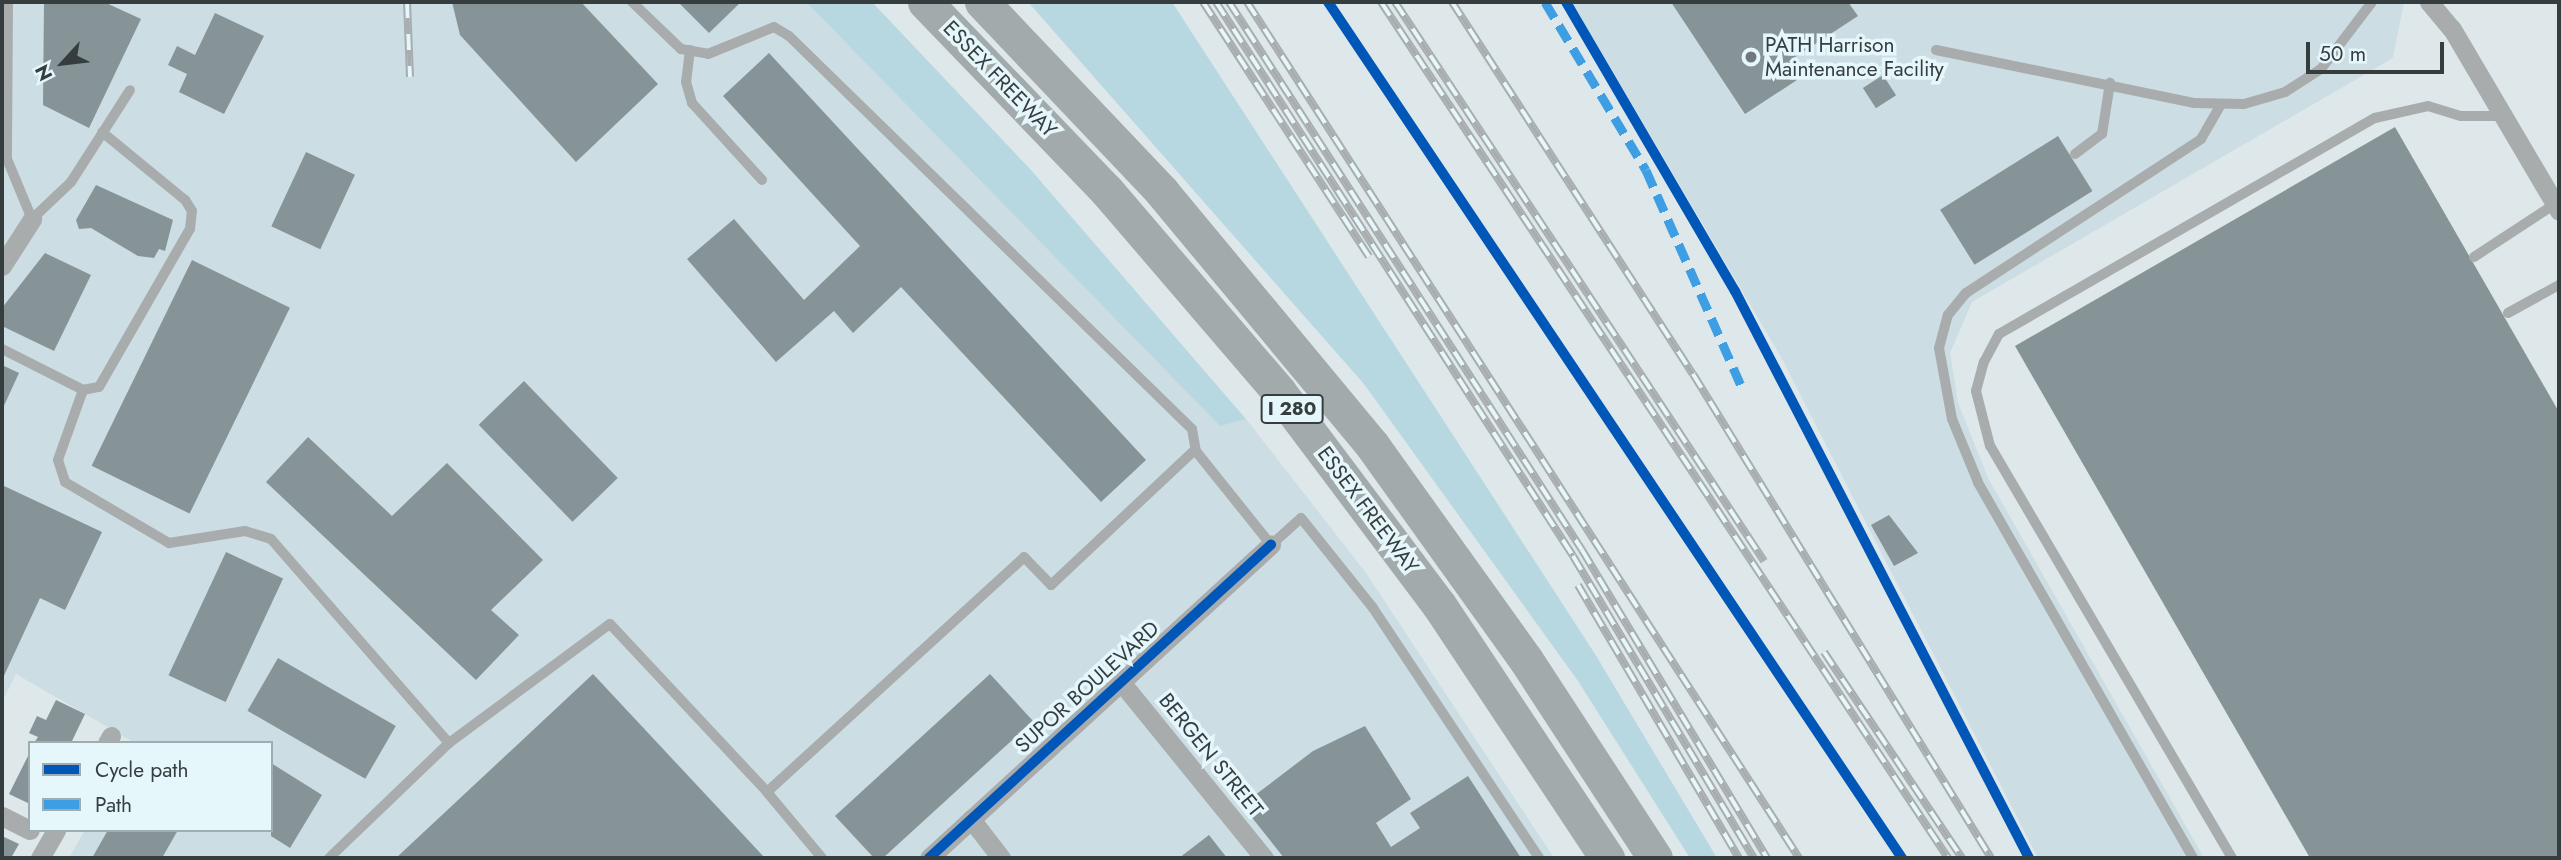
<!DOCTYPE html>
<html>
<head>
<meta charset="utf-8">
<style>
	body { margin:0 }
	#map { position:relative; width:2561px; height:860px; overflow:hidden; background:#dee7ea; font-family:Jost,sans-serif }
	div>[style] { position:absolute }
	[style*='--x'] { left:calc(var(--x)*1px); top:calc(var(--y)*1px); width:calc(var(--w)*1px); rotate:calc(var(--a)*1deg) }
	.built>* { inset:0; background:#ccdde3 }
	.green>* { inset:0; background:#b8d8e1 }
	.building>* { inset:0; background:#869498; transform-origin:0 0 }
	.service>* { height:10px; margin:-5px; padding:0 5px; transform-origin:5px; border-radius:5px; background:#a8acad }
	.minor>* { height:19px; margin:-9.5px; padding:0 9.5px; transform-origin:9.5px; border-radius:9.5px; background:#a8acad }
	.motorway>* { height:35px; margin:-17.5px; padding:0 17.5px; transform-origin:17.5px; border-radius:17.5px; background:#a3aaab }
	.rail>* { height:8px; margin-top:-4px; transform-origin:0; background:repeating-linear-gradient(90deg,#e6f7fc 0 16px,#a8aeaf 0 32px); box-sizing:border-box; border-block:2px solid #a8aeaf }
	.quiet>* { height:9px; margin-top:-4.5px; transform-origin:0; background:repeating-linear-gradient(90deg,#3e9ee3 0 18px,transparent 0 27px) }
	.cycleway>* { height:10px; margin:-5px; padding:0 5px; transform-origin:5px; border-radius:5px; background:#0057b8 }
	.dots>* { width:19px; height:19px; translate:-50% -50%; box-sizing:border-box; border:4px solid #e6f7fc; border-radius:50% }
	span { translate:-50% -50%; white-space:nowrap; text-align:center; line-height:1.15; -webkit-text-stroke:7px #e6f7fc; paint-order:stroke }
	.shield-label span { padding:2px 5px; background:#e6f7fc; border:2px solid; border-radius:5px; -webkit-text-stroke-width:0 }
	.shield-label { font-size:19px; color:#363d3f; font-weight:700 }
	.poi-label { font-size:21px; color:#363d3f }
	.left { translate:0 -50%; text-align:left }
	.street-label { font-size:21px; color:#363d3f }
	.frame { position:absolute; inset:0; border:4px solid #363d3f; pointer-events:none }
	.legend { position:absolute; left:28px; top:741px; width:245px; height:91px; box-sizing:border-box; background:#e6f7fc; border:2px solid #a0adb0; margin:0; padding:9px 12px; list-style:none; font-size:21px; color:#363d3f }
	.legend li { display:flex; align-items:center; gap:14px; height:35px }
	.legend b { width:35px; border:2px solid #a0adb0 }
	.north { position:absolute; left:28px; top:28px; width:70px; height:70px; -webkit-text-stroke:5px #e6f7fc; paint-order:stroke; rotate:243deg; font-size:19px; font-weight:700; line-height:28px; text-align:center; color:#363d3f }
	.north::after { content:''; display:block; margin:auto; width:24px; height:32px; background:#363d3f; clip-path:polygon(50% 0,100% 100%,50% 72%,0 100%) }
	.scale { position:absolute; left:2306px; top:42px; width:138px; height:32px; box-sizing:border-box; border:4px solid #363d3f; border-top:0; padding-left:9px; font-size:21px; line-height:24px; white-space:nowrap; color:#363d3f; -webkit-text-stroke:5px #e6f7fc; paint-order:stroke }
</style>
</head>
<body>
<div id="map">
	<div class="built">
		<div style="clip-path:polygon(2px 2px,806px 2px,1220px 425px,1246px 419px,1366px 573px,1554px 858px,69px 858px,85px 830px,271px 830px,271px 743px,135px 743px,16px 674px,2px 702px)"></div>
		<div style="clip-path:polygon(1572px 2px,2404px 2px,2393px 58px,1972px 302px,1950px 353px,1958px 403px,1988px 478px,2204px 858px,2038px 858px,1781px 357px)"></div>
	</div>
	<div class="green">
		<div style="clip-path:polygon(806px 2px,872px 2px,1031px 170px,1246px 419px,1220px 426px)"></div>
		<div style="clip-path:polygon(1028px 2px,1172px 2px,1595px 654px,1717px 858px,1690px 858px,1578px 681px,1364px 384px)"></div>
	</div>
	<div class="building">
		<div style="clip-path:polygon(44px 2px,104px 2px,141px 19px,89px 128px,43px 105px)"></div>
		<div style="clip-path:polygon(452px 2px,581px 2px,658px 84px,576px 162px,460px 35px)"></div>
		<div style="clip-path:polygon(678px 2px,741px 2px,709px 33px)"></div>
		<div style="clip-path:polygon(1671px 2px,1848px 2px,1858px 16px,1789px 61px,1800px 78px,1745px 114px)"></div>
		<div style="clip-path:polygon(215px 13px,264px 36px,224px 114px,179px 92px,187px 74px,168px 65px,177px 46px,195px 55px)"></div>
		<div style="clip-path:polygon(769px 53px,1146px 460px,1101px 502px,901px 287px,853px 333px,834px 311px,776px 362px,687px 259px,734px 219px,804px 300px,860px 246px,723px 96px)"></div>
		<div style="left:1883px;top:75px;width:24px;height:24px;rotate:57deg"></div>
		<div style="clip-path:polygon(2395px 127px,2559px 412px,2559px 858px,2310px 858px,2015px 346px)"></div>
		<div style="left:2058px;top:136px;width:65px;height:139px;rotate:58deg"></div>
		<div style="left:306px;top:152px;width:54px;height:82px;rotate:25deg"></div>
		<div style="clip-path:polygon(96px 185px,173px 220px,165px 251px,159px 249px,154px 258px,138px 256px,91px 228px,79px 229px,76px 220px)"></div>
		<div style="clip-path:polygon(45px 253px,91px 275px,54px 351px,2px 326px,2px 308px)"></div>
		<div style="left:192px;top:260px;width:109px;height:229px;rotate:26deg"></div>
		<div style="clip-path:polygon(2px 365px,19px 373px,2px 410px)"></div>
		<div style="left:524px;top:381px;width:135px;height:63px;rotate:46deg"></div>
		<div style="clip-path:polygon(308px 437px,392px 516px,447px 463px,543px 560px,491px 610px,519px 635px,476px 680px,266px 482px)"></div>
		<div style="clip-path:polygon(2px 485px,102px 532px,65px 610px,40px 598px,2px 680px)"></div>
		<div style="clip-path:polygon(1889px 515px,1918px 553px,1894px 566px,1871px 525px)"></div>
		<div style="left:226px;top:552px;width:63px;height:136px;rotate:25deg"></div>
		<div style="left:278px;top:658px;width:136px;height:61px;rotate:30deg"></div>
		<div style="clip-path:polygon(593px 674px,765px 858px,396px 858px)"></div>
		<div style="clip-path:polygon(990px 674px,1033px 721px,883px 858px,874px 858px,835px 816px)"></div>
		<div style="clip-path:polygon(56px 700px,85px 714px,71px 743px,34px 743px,38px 737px,29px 733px,37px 716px,46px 720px)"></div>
		<div style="clip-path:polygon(1365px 726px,1411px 799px,1376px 823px,1391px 847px,1420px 828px,1410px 813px,1468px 776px,1521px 858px,1284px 858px,1242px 805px,1313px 751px)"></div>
		<div style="clip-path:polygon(30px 752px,30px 804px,9px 794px)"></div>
		<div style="clip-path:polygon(271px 763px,322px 795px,290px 848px,271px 836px)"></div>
		<div style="clip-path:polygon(108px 830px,178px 830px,162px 858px,92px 858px)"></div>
		<div style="clip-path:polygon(1209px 835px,1227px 858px,1179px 858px)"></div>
		<div style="clip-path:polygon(2px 836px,19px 844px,11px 858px,2px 858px)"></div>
	</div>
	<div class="service">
		<div style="--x:8;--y:2;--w:157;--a:90.4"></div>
		<div style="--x:7;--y:159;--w:65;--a:67.4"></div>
		<div style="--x:32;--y:219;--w:54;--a:-43.5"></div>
		<div style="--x:71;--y:182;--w:109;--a:-57.3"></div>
		<div style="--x:632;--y:2;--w:68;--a:43.8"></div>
		<div style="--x:681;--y:49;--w:27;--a:10"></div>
		<div style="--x:708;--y:54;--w:71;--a:-22.2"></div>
		<div style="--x:774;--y:27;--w:17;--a:31"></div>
		<div style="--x:789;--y:36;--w:563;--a:44.28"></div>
		<div style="--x:1192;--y:429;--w:23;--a:80"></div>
		<div style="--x:690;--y:50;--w:32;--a:97"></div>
		<div style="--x:686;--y:82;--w:22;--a:74"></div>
		<div style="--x:692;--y:103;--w:104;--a:47.7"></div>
		<div style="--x:1936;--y:50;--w:263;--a:11.6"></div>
		<div style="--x:2194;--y:103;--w:50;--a:1.1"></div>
		<div style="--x:2244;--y:104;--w:43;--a:-16.3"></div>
		<div style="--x:2285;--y:92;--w:43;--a:-32.6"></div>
		<div style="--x:2321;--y:69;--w:84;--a:-52.7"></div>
		<div style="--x:2075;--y:154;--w:34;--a:-37"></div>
		<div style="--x:2102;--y:134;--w:52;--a:-81.1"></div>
		<div style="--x:2474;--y:257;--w:97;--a:-33.2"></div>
		<div style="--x:2508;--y:313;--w:58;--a:-28.8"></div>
		<div style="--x:2;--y:349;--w:91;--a:26.8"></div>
		<div style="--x:83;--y:390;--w:16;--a:-11"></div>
		<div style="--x:99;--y:387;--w:182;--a:-60.1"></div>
		<div style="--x:190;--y:229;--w:18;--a:-84"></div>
		<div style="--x:192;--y:211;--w:13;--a:-122"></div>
		<div style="--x:185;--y:200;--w:107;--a:-140.7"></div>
		<div style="--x:83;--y:390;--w:74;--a:109.7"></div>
		<div style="--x:58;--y:460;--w:23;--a:72"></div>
		<div style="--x:65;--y:482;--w:121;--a:30.4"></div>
		<div style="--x:169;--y:543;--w:77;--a:-9"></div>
		<div style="--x:245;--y:531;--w:27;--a:17"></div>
		<div style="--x:271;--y:539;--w:271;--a:48.9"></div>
		<div style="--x:329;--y:858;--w:166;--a:-43.8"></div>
		<div style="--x:449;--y:743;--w:200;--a:-36.5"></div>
		<div style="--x:610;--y:624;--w:230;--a:46.9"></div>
		<div style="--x:822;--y:858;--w:86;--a:-129.8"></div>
		<div style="--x:767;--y:792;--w:348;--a:-42.4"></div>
		<div style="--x:1024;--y:557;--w:39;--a:46"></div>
		<div style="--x:1051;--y:585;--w:197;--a:-43.2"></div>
		<div style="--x:1195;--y:450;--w:122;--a:51.3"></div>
		<div style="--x:1271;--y:545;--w:40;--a:-42"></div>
		<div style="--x:1301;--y:518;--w:115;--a:51.3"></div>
		<div style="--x:1373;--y:608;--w:300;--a:56.4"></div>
		<div style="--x:2193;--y:858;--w:433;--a:-119.8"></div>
		<div style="--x:1978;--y:482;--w:68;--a:-112.4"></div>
		<div style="--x:1952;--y:419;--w:72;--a:-100.4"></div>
		<div style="--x:1939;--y:348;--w:34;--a:-75"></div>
		<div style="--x:1948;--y:315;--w:28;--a:-51"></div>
		<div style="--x:1966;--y:293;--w:281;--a:-33.2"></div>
		<div style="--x:2201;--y:139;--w:39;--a:-60"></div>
		<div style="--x:2232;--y:858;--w:478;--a:-120.4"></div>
		<div style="--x:1990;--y:446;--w:57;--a:-104.3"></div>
		<div style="--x:1976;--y:391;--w:30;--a:-75"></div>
		<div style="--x:1984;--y:362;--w:32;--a:-62"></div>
		<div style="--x:1999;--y:334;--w:434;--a:-29.9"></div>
		<div style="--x:2375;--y:118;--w:54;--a:-12.8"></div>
		<div style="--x:2428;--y:106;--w:34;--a:17"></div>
		<div style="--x:2461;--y:116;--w:42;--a:0"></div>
	</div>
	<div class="minor">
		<div style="--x:2429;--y:2;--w:35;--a:50"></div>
		<div style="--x:2452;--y:29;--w:211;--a:59.5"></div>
		<div style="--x:2;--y:266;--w:56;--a:-57.4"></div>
		<div style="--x:1121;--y:682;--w:227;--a:50.9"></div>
		<div style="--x:107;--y:743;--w:8;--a:-60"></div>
		<div style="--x:2;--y:816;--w:31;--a:27"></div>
		<div style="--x:971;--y:819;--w:49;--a:52.4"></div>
		<div style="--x:40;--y:858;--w:32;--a:-60"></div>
		<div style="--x:929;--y:858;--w:464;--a:-42.5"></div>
	</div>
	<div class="motorway">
		<div style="--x:925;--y:2;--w:261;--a:46.1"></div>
		<div style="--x:1106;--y:190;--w:266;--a:49.4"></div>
		<div style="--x:1279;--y:392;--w:266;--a:53.1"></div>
		<div style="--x:1439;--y:605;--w:304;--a:56.4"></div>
		<div style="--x:982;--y:2;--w:262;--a:46.5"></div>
		<div style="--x:1162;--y:192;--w:329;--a:50.3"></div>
		<div style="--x:1372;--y:445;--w:264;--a:54.4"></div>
		<div style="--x:1526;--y:660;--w:236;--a:56.9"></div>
	</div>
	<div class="rail">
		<div style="--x:407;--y:2;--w:75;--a:87.7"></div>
		<div style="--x:1203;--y:2;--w:304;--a:56.9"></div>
		<div style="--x:1216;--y:2;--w:659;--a:57.2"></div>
		<div style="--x:1573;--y:556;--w:352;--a:59.1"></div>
		<div style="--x:1229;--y:2;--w:652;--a:57.21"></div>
		<div style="--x:1582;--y:550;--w:359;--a:59"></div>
		<div style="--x:1247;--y:2;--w:1019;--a:57.18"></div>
		<div style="--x:1328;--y:2;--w:1031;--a:56.16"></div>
		<div style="--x:1381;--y:2;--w:1027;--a:56.48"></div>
		<div style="--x:1395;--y:2;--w:670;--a:56.57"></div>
		<div style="--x:1452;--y:2;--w:443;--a:57.1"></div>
		<div style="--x:1693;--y:374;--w:568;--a:58.38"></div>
		<div style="--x:1566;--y:2;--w:335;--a:59.7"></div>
		<div style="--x:1735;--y:291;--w:639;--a:62.59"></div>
		<div style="--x:1578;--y:585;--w:317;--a:59.5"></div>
		<div style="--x:1824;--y:652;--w:248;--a:56.2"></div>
	</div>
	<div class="quiet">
		<div style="--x:1545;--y:2;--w:196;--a:59"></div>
		<div style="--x:1646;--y:170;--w:235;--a:66.2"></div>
	</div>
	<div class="cycleway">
		<div style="--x:1328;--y:2;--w:1031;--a:56.16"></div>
		<div style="--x:1566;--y:2;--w:335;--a:59.7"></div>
		<div style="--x:1735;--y:291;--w:639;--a:62.59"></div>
		<div style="--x:929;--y:858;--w:464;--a:-42.5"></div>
	</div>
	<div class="dots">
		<div style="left:1751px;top:57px;background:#71787b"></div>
	</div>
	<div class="shield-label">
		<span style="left:1292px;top:409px">I 280</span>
	</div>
	<div class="poi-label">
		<span class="left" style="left:1765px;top:57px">PATH Harrison<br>Maintenance Facility</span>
	</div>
	<div class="street-label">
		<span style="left:1000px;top:79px;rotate:46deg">ESSEX FREEWAY</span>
		<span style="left:1368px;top:510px;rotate:53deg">ESSEX FREEWAY</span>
		<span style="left:1087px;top:687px;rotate:-42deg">SUPOR BOULEVARD</span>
		<span style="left:1211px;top:755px;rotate:51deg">BERGEN STREET</span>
	</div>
	<div class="frame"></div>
	<ul class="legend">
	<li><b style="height:9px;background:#0057b8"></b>Cycle path</li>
	<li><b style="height:9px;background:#3e9ee3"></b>Path</li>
	</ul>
	<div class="north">N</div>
	<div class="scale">50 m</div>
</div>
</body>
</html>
